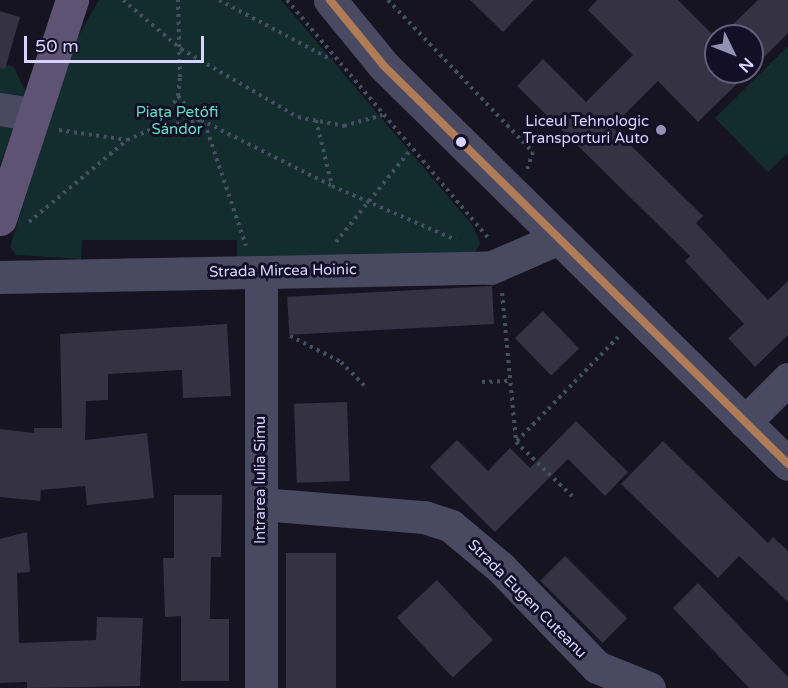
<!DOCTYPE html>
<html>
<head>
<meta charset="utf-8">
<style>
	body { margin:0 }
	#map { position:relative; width:788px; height:688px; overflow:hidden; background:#161421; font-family:"Varela Round",sans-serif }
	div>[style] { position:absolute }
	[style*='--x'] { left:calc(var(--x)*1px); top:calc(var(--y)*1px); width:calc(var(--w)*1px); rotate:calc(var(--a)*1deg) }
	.green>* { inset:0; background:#132c2d }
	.building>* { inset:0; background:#343243; transform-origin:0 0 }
	.path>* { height:4px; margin-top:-2px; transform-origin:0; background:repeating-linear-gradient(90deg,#44505f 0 3px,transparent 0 7.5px) }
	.minor>* { height:33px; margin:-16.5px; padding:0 16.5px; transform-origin:16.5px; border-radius:16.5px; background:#4a4962 }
	.major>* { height:33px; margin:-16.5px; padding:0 16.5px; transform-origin:16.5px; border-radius:16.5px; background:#5e5373 }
	.bus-1>* { height:8px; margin:-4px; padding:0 4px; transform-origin:4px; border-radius:4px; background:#b07c57 }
	.dots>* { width:16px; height:16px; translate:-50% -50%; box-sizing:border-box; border:3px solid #130f26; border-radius:50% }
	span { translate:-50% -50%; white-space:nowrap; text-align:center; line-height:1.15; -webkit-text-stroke:6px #130f26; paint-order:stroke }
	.park-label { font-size:15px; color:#5fe0c0 }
	.poi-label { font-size:15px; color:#d9d4ff }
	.right { translate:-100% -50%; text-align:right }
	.street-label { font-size:15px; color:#d9d4ff }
	.north { position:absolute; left:704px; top:24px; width:60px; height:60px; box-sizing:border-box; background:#130f26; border:2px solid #625e7d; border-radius:50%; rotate:133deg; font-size:16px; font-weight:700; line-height:24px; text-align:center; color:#d9d4ff }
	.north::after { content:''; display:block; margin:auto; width:21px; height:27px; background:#9591b1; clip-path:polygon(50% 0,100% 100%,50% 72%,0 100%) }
	.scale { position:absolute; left:24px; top:36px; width:180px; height:27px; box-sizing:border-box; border:3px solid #d9d4ff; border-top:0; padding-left:8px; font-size:18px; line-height:21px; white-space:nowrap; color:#d9d4ff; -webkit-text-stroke:4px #130f26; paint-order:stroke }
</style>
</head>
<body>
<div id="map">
	<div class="green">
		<div style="clip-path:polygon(99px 0,281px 0,473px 226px,480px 243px,473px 256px,237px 257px,237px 240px,82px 240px,81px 259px,16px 255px,10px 247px,49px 123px,78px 37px)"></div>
		<div style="clip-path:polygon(788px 46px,788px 153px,768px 172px,715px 118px)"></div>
		<div style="clip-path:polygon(0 63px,14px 67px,26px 93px,0 165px)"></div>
	</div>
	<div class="building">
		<div style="clip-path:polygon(470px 0,534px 0,503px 32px)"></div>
		<div style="clip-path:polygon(597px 0,678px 0,716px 38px,716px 72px,749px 72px,698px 122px,658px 81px,612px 127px,703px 216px,696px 223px,768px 300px,788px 281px,788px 335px,755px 367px,728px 338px,744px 324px,685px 261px,690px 256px,517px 86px,543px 59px,586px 102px,633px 55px,588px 10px)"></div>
		<div style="clip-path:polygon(758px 0,788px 0,788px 33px,752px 69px,752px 36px,721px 36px)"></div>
		<div style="clip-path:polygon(0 11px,20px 17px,5px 69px,0 68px)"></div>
		<div style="left:492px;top:286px;width:38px;height:205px;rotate:87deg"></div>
		<div style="left:543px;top:311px;width:52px;height:39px;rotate:46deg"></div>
		<div style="clip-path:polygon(227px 324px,231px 396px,183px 398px,182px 370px,108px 374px,108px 400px,86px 401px,85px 440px,147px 433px,154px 498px,87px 505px,85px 486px,41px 490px,40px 501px,0 497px,0 429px,34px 433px,34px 428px,62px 428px,60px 334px)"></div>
		<div style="left:347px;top:402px;width:79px;height:53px;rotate:88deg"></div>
		<div style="clip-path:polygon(576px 421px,628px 472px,605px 496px,568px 459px,495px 532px,430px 467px,457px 440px,488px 471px,510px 448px,530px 468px)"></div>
		<div style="clip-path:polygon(663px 441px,768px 543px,773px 537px,788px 551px,788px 602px,739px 556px,718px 578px,621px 484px)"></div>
		<div style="clip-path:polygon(174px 495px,222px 495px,221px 557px,211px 557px,210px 619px,229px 619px,229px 681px,181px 681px,181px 616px,165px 617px,163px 558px,174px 558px)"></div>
		<div style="clip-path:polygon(27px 532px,30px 572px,17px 573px,19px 643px,96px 640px,97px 617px,143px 618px,140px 686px,27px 688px,27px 682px,0 683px,0 539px)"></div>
		<div style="left:286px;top:553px;width:50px;height:135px"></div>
		<div style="left:565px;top:556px;width:88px;height:35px;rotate:45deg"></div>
		<div style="left:437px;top:580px;width:82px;height:55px;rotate:47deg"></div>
		<div style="clip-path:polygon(698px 583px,788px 677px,788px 688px,749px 688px,673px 608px)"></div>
	</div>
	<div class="path">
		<div style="--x:123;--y:0;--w:76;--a:40.2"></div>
		<div style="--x:181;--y:49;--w:135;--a:30.2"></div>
		<div style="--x:298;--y:117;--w:47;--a:11.1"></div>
		<div style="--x:344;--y:126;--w:40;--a:-16"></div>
		<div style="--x:219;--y:0;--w:128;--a:28"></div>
		<div style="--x:287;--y:0;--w:313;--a:49.8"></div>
		<div style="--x:388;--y:0;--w:210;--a:46.4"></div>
		<div style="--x:533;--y:152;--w:18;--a:109"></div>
		<div style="--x:178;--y:96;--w:45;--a:49.5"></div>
		<div style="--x:207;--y:130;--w:122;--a:71.4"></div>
		<div style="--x:316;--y:120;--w:68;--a:76.4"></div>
		<div style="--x:154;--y:128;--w:48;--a:-9.7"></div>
		<div style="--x:201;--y:120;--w:147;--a:26.7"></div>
		<div style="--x:332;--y:186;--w:135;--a:23.5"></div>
		<div style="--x:59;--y:130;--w:69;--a:8.4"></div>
		<div style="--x:127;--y:140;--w:30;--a:-24"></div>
		<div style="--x:154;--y:128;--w:17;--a:-45"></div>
		<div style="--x:166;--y:116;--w:23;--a:-59"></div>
		<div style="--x:178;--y:96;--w:19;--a:-84"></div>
		<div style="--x:180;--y:77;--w:77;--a:-91.5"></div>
		<div style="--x:29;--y:222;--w:128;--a:-39.9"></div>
		<div style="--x:336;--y:242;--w:119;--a:-51.1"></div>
		<div style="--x:502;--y:293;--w:150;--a:84.6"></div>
		<div style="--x:516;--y:442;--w:78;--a:44"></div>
		<div style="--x:290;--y:336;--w:57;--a:27"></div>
		<div style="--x:341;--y:362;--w:34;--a:45"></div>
		<div style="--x:482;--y:382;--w:29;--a:-2"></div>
		<div style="--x:517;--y:441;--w:145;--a:-45.8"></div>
	</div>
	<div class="minor">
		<div style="--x:330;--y:0;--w:85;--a:50.7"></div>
		<div style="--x:384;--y:66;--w:567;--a:44.57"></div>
		<div style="--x:0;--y:109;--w:31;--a:9"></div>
		<div style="--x:261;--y:272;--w:416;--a:90"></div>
		<div style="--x:0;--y:277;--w:490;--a:-1.1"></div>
		<div style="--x:490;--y:268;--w:75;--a:-23.5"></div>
		<div style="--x:745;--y:422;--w:61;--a:-45"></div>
		<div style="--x:261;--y:504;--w:164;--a:4.6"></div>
		<div style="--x:424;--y:517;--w:28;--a:18"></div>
		<div style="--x:451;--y:526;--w:64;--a:39.9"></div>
		<div style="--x:500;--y:567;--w:139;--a:45.9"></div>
		<div style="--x:597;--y:667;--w:56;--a:22"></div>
	</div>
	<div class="major">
		<div style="--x:0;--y:219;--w:231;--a:-71.8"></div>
	</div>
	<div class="bus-1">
		<div style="--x:330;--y:0;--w:85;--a:50.7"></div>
		<div style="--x:384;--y:66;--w:567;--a:44.57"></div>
	</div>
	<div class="dots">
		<div style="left:661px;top:130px;background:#9591b1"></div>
		<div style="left:461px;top:142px;background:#d9d4ff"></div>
	</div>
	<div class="park-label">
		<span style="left:177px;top:121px">Piața Petőfi<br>Sándor</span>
	</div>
	<div class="poi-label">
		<span class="right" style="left:649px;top:130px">Liceul Tehnologic<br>Transporturi Auto</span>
	</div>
	<div class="street-label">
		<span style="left:283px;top:271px;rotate:-1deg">Strada Mircea Hoinic</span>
		<span style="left:261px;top:480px;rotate:-90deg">Intrarea Iulia Simu</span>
		<span style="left:527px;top:599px;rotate:45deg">Strada Eugen Cuteanu</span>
	</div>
	<div class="north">N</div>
	<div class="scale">50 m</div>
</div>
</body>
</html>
